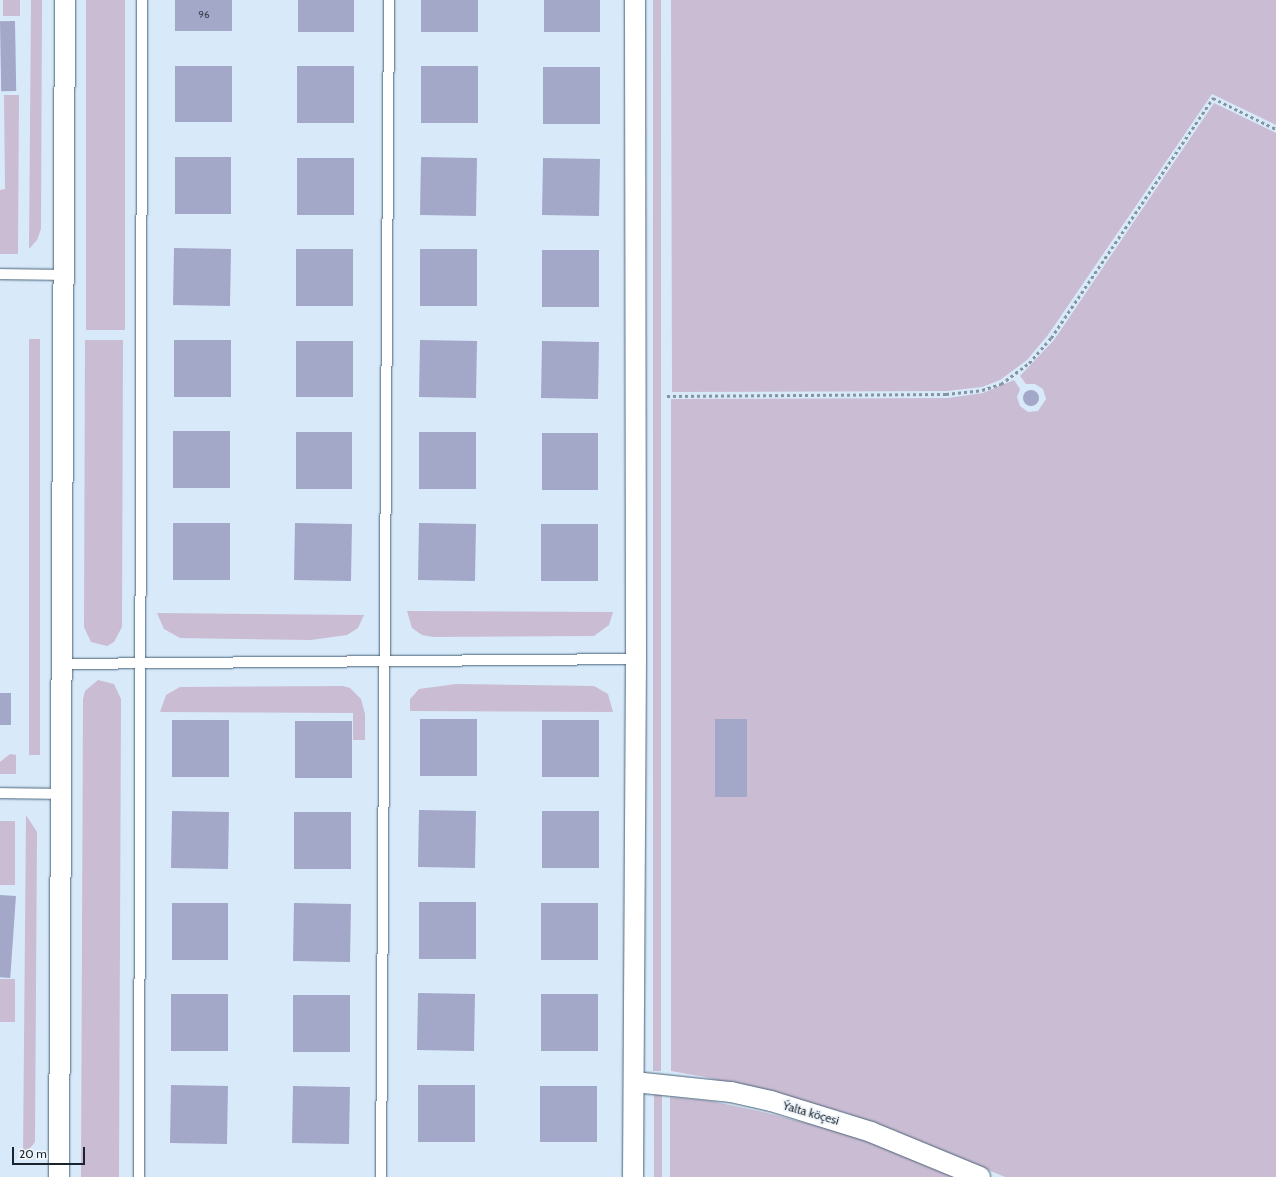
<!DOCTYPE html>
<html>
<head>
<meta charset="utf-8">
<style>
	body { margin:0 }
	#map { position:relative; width:1276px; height:1177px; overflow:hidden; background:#d8eafa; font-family:Cabin,sans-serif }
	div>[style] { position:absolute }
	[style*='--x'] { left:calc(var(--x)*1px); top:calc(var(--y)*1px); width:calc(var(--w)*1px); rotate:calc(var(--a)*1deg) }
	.green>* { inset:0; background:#cabcd2; transform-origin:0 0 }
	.building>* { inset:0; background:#a3a7c8; transform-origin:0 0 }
	.round { border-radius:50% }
	.path>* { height:2.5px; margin-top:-1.25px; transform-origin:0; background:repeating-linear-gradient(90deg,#8594a1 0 3px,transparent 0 6px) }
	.roads { filter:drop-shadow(0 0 1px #486278) drop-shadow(0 0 1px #486278) }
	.service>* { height:10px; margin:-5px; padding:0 5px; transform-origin:5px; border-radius:5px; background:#fff }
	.minor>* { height:20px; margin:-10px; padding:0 10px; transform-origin:10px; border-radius:10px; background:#fff }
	span { translate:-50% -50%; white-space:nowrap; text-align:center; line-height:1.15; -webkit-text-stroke:3.5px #f0f6fb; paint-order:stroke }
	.number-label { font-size:10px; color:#3c4554 }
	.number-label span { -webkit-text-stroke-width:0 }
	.street-label { font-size:12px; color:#19242e }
	.scale { position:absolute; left:12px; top:1147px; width:73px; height:18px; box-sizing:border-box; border:2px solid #19242e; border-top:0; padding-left:5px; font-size:12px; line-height:14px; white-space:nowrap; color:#19242e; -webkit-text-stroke:3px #f0f6fb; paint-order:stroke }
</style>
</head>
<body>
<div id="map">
	<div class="green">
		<div style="left:3px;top:0;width:17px;height:16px"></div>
		<div style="clip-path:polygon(31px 0,42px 0,41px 229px,37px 240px,29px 249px)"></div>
		<div style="left:86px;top:0;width:39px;height:330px"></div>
		<div style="left:653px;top:0;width:8px;height:1071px"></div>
		<div style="clip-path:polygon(671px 0,1276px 0,1276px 125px,1212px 94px,1048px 335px,1027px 360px,1000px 380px,982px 387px,947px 391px,672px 392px)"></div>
		<div style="clip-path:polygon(4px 95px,19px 95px,18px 254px,0 254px,0 190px,5px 189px)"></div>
		<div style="clip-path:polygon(1214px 103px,1276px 133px,1276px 1177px,1005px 1177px,888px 1128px,843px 1112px,705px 1077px,671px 1071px,671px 399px,948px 398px,983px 393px,1014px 380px,1020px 389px,1017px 397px,1020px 406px,1028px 412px,1038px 411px,1046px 399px,1043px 389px,1035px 384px,1026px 384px,1020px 376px,1054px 340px)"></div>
		<div style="left:40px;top:339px;width:416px;height:11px;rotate:90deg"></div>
		<div style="clip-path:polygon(85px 340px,123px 340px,122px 627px,114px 642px,107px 646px,91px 642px,84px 627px)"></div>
		<div style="clip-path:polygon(407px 611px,613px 612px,609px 625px,594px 636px,433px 637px,422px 635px,412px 628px)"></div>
		<div style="clip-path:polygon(157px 613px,364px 615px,358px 628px,347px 635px,311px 640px,180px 638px,164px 629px)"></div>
		<div style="clip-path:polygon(98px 680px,114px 684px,121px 699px,119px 1177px,81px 1177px,83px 699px,85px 691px)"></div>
		<div style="clip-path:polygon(456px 684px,594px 686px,608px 694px,613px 712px,410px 711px,410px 699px,419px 689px)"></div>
		<div style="clip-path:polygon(343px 686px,350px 688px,361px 699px,365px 714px,365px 740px,353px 740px,353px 713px,160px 712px,166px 695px,180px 687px)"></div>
		<div style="clip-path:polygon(10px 754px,16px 755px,16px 774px,0 774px,0 762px)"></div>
		<div style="clip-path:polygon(26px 815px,37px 832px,35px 1142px,23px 1157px)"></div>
		<div style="left:0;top:821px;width:15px;height:64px"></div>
		<div style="left:0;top:979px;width:15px;height:43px"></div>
		<div style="left:654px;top:1094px;width:8px;height:83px"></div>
		<div style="clip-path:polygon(670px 1097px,711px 1101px,767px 1113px,868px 1139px,959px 1177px,670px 1177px)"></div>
	</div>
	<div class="building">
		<div style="left:175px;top:0;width:57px;height:31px"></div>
		<div style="left:298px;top:0;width:56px;height:32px"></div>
		<div style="left:421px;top:0;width:57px;height:32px"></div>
		<div style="left:544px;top:0;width:56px;height:32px"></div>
		<div style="left:15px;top:21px;width:70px;height:15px;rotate:89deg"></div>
		<div style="left:175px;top:66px;width:57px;height:56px"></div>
		<div style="left:297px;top:66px;width:57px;height:57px"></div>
		<div style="left:421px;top:66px;width:57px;height:57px"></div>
		<div style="left:543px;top:67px;width:57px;height:57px"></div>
		<div style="left:175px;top:157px;width:56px;height:57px"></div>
		<div style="left:421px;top:157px;width:56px;height:58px;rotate:1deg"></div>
		<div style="left:297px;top:158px;width:57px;height:57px"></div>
		<div style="left:543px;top:158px;width:57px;height:57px;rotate:1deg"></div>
		<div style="left:174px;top:248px;width:57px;height:57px;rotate:1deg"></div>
		<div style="left:296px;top:249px;width:57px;height:57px"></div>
		<div style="left:420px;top:249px;width:57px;height:57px"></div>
		<div style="left:542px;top:250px;width:57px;height:57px"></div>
		<div style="left:174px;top:340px;width:57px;height:57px"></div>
		<div style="left:420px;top:340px;width:57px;height:57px;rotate:1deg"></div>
		<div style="left:296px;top:341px;width:57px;height:56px"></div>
		<div style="left:542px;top:341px;width:57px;height:57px;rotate:1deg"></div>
		<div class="round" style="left:1023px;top:390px;width:16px;height:16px"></div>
		<div style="left:173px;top:431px;width:57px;height:57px"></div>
		<div style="left:296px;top:432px;width:56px;height:57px"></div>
		<div style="left:419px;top:432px;width:57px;height:57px"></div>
		<div style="left:542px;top:433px;width:56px;height:57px"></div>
		<div style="left:173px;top:523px;width:57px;height:57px"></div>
		<div style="left:295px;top:523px;width:57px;height:57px;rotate:1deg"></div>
		<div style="left:419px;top:523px;width:57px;height:57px;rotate:1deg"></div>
		<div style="left:541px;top:524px;width:57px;height:57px"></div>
		<div style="left:0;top:693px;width:11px;height:32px"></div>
		<div style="left:420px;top:719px;width:57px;height:57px"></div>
		<div style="left:747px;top:719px;width:78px;height:32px;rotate:90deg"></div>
		<div style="left:172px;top:720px;width:57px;height:57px"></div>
		<div style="left:542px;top:720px;width:57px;height:57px"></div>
		<div style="left:295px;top:721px;width:57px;height:57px"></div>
		<div style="left:419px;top:810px;width:57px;height:57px;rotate:1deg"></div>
		<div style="left:172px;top:811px;width:57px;height:57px;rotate:1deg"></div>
		<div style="left:542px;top:811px;width:57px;height:57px"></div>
		<div style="left:294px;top:812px;width:57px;height:57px"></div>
		<div style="left:0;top:895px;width:16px;height:82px;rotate:4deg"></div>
		<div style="left:419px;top:902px;width:57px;height:57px"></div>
		<div style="left:172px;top:903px;width:56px;height:57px"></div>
		<div style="left:294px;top:903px;width:57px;height:58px;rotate:1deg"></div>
		<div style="left:541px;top:903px;width:57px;height:57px"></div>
		<div style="left:418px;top:993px;width:57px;height:57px;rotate:1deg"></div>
		<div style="left:171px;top:994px;width:57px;height:57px"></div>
		<div style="left:541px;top:994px;width:57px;height:57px"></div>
		<div style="left:293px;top:995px;width:57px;height:57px"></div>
		<div style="left:171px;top:1085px;width:57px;height:58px;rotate:1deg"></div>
		<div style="left:418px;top:1085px;width:57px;height:57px"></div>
		<div style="left:293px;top:1086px;width:57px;height:57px;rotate:1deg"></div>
		<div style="left:540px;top:1086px;width:57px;height:56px"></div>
	</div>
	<div class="path">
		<div style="--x:667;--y:396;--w:279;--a:-0.4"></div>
		<div style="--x:946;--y:394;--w:36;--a:-6"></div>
		<div style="--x:982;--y:390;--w:20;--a:-18"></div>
		<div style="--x:1001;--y:384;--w:35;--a:-37"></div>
		<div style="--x:1029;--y:363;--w:33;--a:-49"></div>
		<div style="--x:1051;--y:338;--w:290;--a:-56"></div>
		<div style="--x:1213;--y:98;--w:70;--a:26.2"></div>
	</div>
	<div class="roads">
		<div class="service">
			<div style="--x:0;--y:274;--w:64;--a:0.9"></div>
			<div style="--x:62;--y:664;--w:574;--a:-0.5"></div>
			<div style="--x:0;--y:793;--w:61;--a:0.9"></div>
			<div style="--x:139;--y:1177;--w:1177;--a:-89.85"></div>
			<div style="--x:381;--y:1177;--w:1177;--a:-89.61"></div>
		</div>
		<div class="minor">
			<div style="--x:634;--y:1082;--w:98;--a:5.9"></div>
			<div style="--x:731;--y:1092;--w:41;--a:12.7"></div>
			<div style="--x:771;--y:1101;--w:105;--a:17.2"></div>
			<div style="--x:871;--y:1132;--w:118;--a:22.4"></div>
			<div style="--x:59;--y:1177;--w:1177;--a:-89.71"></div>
			<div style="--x:633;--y:1177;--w:518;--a:-89.67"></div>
			<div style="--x:636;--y:659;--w:659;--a:-90.09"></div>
		</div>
	</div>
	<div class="number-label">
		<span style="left:204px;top:15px">96</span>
	</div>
	<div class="street-label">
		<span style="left:811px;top:1113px;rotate:16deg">Ýalta köçesi</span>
	</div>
	<div class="scale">20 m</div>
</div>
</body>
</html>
